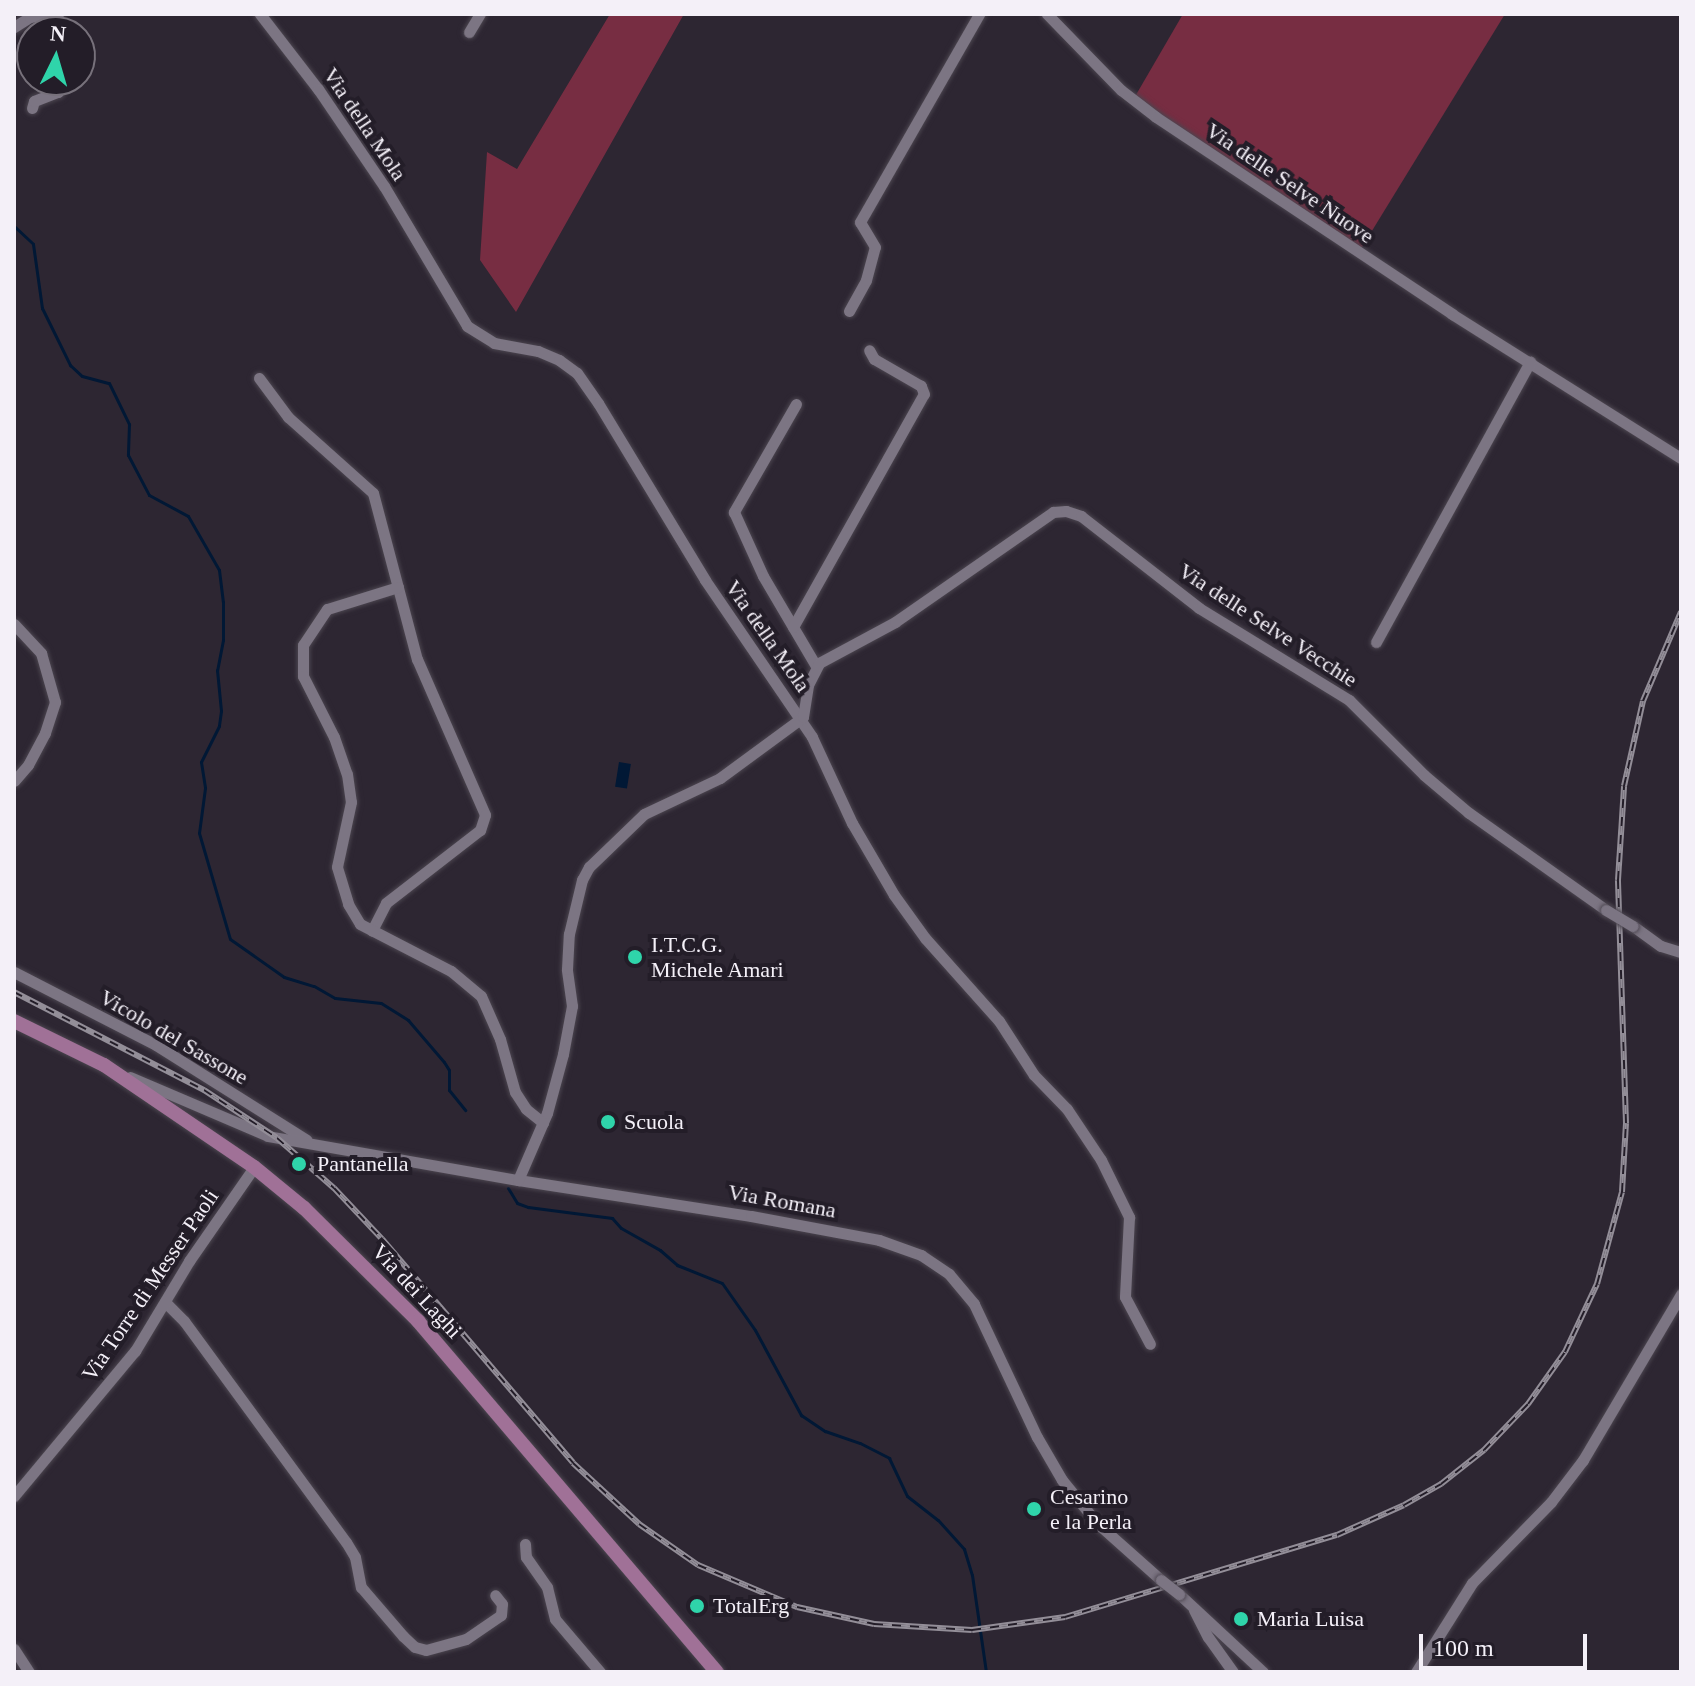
<!DOCTYPE html>
<html>
<head>
<meta charset="utf-8">
<style>
	body { margin:0 }
	#map { position:relative; width:1695px; height:1686px; overflow:hidden; background:#2d2632; font-family:Georgia,serif }
	div>[style] { position:absolute }
	[style*='--x'] { left:calc(var(--x)*1px); top:calc(var(--y)*1px); width:calc(var(--w)*1px); rotate:calc(var(--a)*1deg) }
	.green>* { inset:0; background:#772d42 }
	.water>* { inset:0; background:#011835; transform-origin:0 0 }
	.stream>* { height:3px; margin:-1.5px; padding:0 1.5px; transform-origin:1.5px; border-radius:1.5px; background:#011835 }
	.roads { filter:drop-shadow(0 0 2px #4b454f) drop-shadow(0 0 2px #4b454f) }
	.minor>* { height:11px; margin:-5.5px; padding:0 5.5px; transform-origin:5.5px; border-radius:5.5px; background:#7c7583 }
	.major>* { height:14px; margin:-7px; padding:0 7px; transform-origin:7px; border-radius:7px; background:#a07197 }
	.rail>* { height:6px; margin-top:-3px; transform-origin:0; background:repeating-linear-gradient(90deg,#231d28 0 9px,#938e98 0 18px); box-sizing:border-box; border-block:2px solid #938e98 }
	.bridges { filter:drop-shadow(0 0 2px #4b454f) drop-shadow(0 0 2px #4b454f) }
	.minor-bridge>* { height:11px; margin:-5.5px; padding:0 5.5px; transform-origin:5.5px; border-radius:5.5px; background:#7c7583 }
	.dots>* { width:22px; height:22px; translate:-50% -50%; box-sizing:border-box; border:4px solid #231d28; border-radius:50% }
	span { translate:-50% -50%; white-space:nowrap; text-align:center; line-height:1.15; -webkit-text-stroke:8px #231d28; paint-order:stroke }
	.street-label { font-size:22px; color:#f4f0f8 }
	.poi-label { font-size:22px; color:#f4f0f8 }
	.left { translate:0 -50%; text-align:left }
	.frame { position:absolute; inset:0; border:16px solid #f4f0f8; pointer-events:none }
	.north { position:absolute; left:16px; top:16px; width:80px; height:80px; box-sizing:border-box; background:#231d28; border:2px solid #77717b; border-radius:50%; rotate:5deg; font-size:22px; font-weight:700; line-height:32px; text-align:center; color:#f4f0f8 }
	.north::after { content:''; display:block; margin:auto; width:28px; height:36px; background:#2fd4aa; clip-path:polygon(50% 0,100% 100%,50% 72%,0 100%) }
	.scale { position:absolute; left:1419px; top:1634px; width:168px; height:36px; box-sizing:border-box; border:4px solid #f4f0f8; border-top:0; padding-left:10px; font-size:24px; line-height:28px; white-space:nowrap; color:#f4f0f8; -webkit-text-stroke:6px #231d28; paint-order:stroke }
</style>
</head>
<body>
<div id="map">
	<div class="green">
		<div style="clip-path:polygon(610px 14px,684px 14px,516px 312px,480px 260px,487px 152px,517px 169px)"></div>
		<div style="clip-path:polygon(1183px 14px,1505px 14px,1359px 252px,1133px 100px)"></div>
	</div>
	<div class="water">
		<div style="left:619px;top:762px;width:12px;height:25px;rotate:9deg"></div>
	</div>
	<div class="stream">
		<div style="--x:14;--y:226;--w:26;--a:43"></div>
		<div style="--x:33;--y:244;--w:65;--a:82"></div>
		<div style="--x:42;--y:308;--w:64;--a:63.8"></div>
		<div style="--x:70;--y:365;--w:16;--a:43"></div>
		<div style="--x:82;--y:376;--w:28;--a:15"></div>
		<div style="--x:109;--y:383;--w:46;--a:64"></div>
		<div style="--x:129;--y:424;--w:31;--a:92"></div>
		<div style="--x:128;--y:455;--w:45;--a:62.3"></div>
		<div style="--x:149;--y:495;--w:44;--a:28.3"></div>
		<div style="--x:188;--y:516;--w:62;--a:60.1"></div>
		<div style="--x:219;--y:570;--w:32;--a:83"></div>
		<div style="--x:223;--y:602;--w:38;--a:90"></div>
		<div style="--x:223;--y:640;--w:31;--a:101"></div>
		<div style="--x:217;--y:670;--w:41;--a:84.4"></div>
		<div style="--x:221;--y:711;--w:15;--a:98"></div>
		<div style="--x:219;--y:726;--w:40;--a:116.6"></div>
		<div style="--x:201;--y:762;--w:26;--a:81"></div>
		<div style="--x:205;--y:788;--w:45;--a:97.6"></div>
		<div style="--x:199;--y:833;--w:110;--a:73.7"></div>
		<div style="--x:230;--y:939;--w:66;--a:35.1"></div>
		<div style="--x:284;--y:977;--w:31;--a:17"></div>
		<div style="--x:314;--y:986;--w:24;--a:30"></div>
		<div style="--x:335;--y:998;--w:46;--a:6.2"></div>
		<div style="--x:381;--y:1003;--w:32;--a:32"></div>
		<div style="--x:408;--y:1020;--w:55;--a:49.4"></div>
		<div style="--x:444;--y:1062;--w:9;--a:58"></div>
		<div style="--x:449;--y:1070;--w:20;--a:90"></div>
		<div style="--x:449;--y:1090;--w:26;--a:51"></div>
		<div style="--x:508;--y:1188;--w:17;--a:59"></div>
		<div style="--x:517;--y:1203;--w:12;--a:20"></div>
		<div style="--x:528;--y:1207;--w:85;--a:7.5"></div>
		<div style="--x:612;--y:1218;--w:13;--a:48"></div>
		<div style="--x:621;--y:1228;--w:45;--a:29.4"></div>
		<div style="--x:660;--y:1250;--w:23;--a:41"></div>
		<div style="--x:677;--y:1265;--w:48;--a:21.8"></div>
		<div style="--x:722;--y:1283;--w:57;--a:54.9"></div>
		<div style="--x:755;--y:1330;--w:97;--a:61.6"></div>
		<div style="--x:801;--y:1415;--w:29;--a:34"></div>
		<div style="--x:825;--y:1431;--w:37;--a:19"></div>
		<div style="--x:860;--y:1443;--w:33;--a:27"></div>
		<div style="--x:889;--y:1458;--w:42;--a:64.7"></div>
		<div style="--x:907;--y:1496;--w:39;--a:38"></div>
		<div style="--x:938;--y:1520;--w:39;--a:48"></div>
		<div style="--x:964;--y:1549;--w:27;--a:73"></div>
		<div style="--x:972;--y:1575;--w:98;--a:81.8"></div>
	</div>
	<div class="roads">
		<div class="minor">
			<div style="--x:260;--y:14;--w:95;--a:52.3"></div>
			<div style="--x:318;--y:89;--w:117;--a:55.8"></div>
			<div style="--x:384;--y:186;--w:163;--a:59.3"></div>
			<div style="--x:467;--y:326;--w:32;--a:32"></div>
			<div style="--x:494;--y:343;--w:45;--a:10.3"></div>
			<div style="--x:538;--y:351;--w:23;--a:23"></div>
			<div style="--x:559;--y:360;--w:22;--a:36"></div>
			<div style="--x:577;--y:373;--w:37;--a:55"></div>
			<div style="--x:598;--y:403;--w:207;--a:58.8"></div>
			<div style="--x:705;--y:580;--w:190;--a:55.7"></div>
			<div style="--x:812;--y:737;--w:95;--a:65.1"></div>
			<div style="--x:852;--y:823;--w:83;--a:59.7"></div>
			<div style="--x:894;--y:895;--w:53;--a:54.2"></div>
			<div style="--x:925;--y:938;--w:111;--a:48.3"></div>
			<div style="--x:999;--y:1021;--w:64;--a:57.1"></div>
			<div style="--x:1034;--y:1075;--w:47;--a:45.9"></div>
			<div style="--x:1067;--y:1109;--w:61;--a:56.3"></div>
			<div style="--x:1101;--y:1160;--w:64;--a:63.8"></div>
			<div style="--x:1129;--y:1217;--w:80;--a:92.9"></div>
			<div style="--x:1125;--y:1297;--w:53;--a:62"></div>
			<div style="--x:1047;--y:14;--w:106;--a:45.8"></div>
			<div style="--x:1121;--y:90;--w:44;--a:37.6"></div>
			<div style="--x:1156;--y:117;--w:356;--a:33.6"></div>
			<div style="--x:1452;--y:314;--w:271;--a:32.2"></div>
			<div style="--x:14;--y:27;--w:19;--a:-32"></div>
			<div style="--x:30;--y:17;--w:17;--a:-10"></div>
			<div style="--x:50;--y:32;--w:20;--a:-66"></div>
			<div style="--x:469;--y:32;--w:21;--a:-59"></div>
			<div style="--x:32;--y:108;--w:7;--a:-74"></div>
			<div style="--x:34;--y:101;--w:26;--a:-21"></div>
			<div style="--x:58;--y:92;--w:12;--a:-81"></div>
			<div style="--x:849;--y:311;--w:35;--a:-61"></div>
			<div style="--x:866;--y:280;--w:34;--a:-75"></div>
			<div style="--x:875;--y:247;--w:29;--a:-121"></div>
			<div style="--x:860;--y:222;--w:240;--a:-60.2"></div>
			<div style="--x:259;--y:378;--w:49;--a:53.4"></div>
			<div style="--x:288;--y:417;--w:114;--a:41.8"></div>
			<div style="--x:373;--y:493;--w:172;--a:75.2"></div>
			<div style="--x:417;--y:659;--w:170;--a:66.4"></div>
			<div style="--x:485;--y:815;--w:16;--a:108"></div>
			<div style="--x:480;--y:830;--w:119;--a:142.2"></div>
			<div style="--x:386;--y:903;--w:31;--a:117"></div>
			<div style="--x:796;--y:404;--w:125;--a:119.9"></div>
			<div style="--x:734;--y:512;--w:70;--a:65.6"></div>
			<div style="--x:763;--y:576;--w:104;--a:59.5"></div>
			<div style="--x:398;--y:587;--w:74;--a:162.8"></div>
			<div style="--x:327;--y:609;--w:43;--a:123.7"></div>
			<div style="--x:303;--y:645;--w:31;--a:90"></div>
			<div style="--x:303;--y:676;--w:68;--a:63.1"></div>
			<div style="--x:334;--y:737;--w:39;--a:71"></div>
			<div style="--x:347;--y:774;--w:28;--a:82"></div>
			<div style="--x:351;--y:802;--w:66;--a:102.2"></div>
			<div style="--x:337;--y:867;--w:39;--a:73"></div>
			<div style="--x:348;--y:904;--w:23;--a:59"></div>
			<div style="--x:360;--y:924;--w:102;--a:27.3"></div>
			<div style="--x:451;--y:971;--w:39;--a:40"></div>
			<div style="--x:481;--y:996;--w:47;--a:66.2"></div>
			<div style="--x:500;--y:1039;--w:55;--a:74.2"></div>
			<div style="--x:515;--y:1092;--w:20;--a:57"></div>
			<div style="--x:526;--y:1109;--w:22;--a:39"></div>
			<div style="--x:14;--y:624;--w:40;--a:47"></div>
			<div style="--x:41;--y:653;--w:51;--a:74.1"></div>
			<div style="--x:55;--y:702;--w:33;--a:108"></div>
			<div style="--x:45;--y:733;--w:36;--a:118"></div>
			<div style="--x:28;--y:765;--w:21;--a:131"></div>
			<div style="--x:793;--y:627;--w:267;--a:-60.7"></div>
			<div style="--x:924;--y:394;--w:9;--a:-111"></div>
			<div style="--x:921;--y:386;--w:54;--a:-150.1"></div>
			<div style="--x:874;--y:359;--w:10;--a:-119"></div>
			<div style="--x:1376;--y:642;--w:320;--a:-61.2"></div>
			<div style="--x:1633;--y:926;--w:34;--a:36"></div>
			<div style="--x:1661;--y:946;--w:21;--a:17"></div>
			<div style="--x:14;--y:972;--w:160;--a:27.2"></div>
			<div style="--x:156;--y:1045;--w:178;--a:32.2"></div>
			<div style="--x:130;--y:1077;--w:150;--a:23.1"></div>
			<div style="--x:268;--y:1136;--w:254;--a:10"></div>
			<div style="--x:518;--y:1180;--w:236;--a:8.8"></div>
			<div style="--x:751;--y:1216;--w:130;--a:10.6"></div>
			<div style="--x:879;--y:1240;--w:45;--a:19.7"></div>
			<div style="--x:921;--y:1255;--w:34;--a:34"></div>
			<div style="--x:949;--y:1274;--w:39;--a:50"></div>
			<div style="--x:974;--y:1304;--w:147;--a:64.7"></div>
			<div style="--x:1037;--y:1437;--w:50;--a:59.8"></div>
			<div style="--x:1062;--y:1480;--w:57;--a:50.7"></div>
			<div style="--x:1098;--y:1524;--w:84;--a:41.6"></div>
			<div style="--x:518;--y:1180;--w:73;--a:-66.6"></div>
			<div style="--x:547;--y:1113;--w:61;--a:-74.8"></div>
			<div style="--x:563;--y:1054;--w:49;--a:-79.4"></div>
			<div style="--x:572;--y:1006;--w:37;--a:-98"></div>
			<div style="--x:567;--y:969;--w:35;--a:-87"></div>
			<div style="--x:569;--y:934;--w:56;--a:-76.5"></div>
			<div style="--x:582;--y:880;--w:15;--a:-62"></div>
			<div style="--x:589;--y:867;--w:76;--a:-43.9"></div>
			<div style="--x:644;--y:814;--w:84;--a:-25.3"></div>
			<div style="--x:720;--y:778;--w:103;--a:-36.3"></div>
			<div style="--x:803;--y:717;--w:32;--a:-81"></div>
			<div style="--x:808;--y:685;--w:25;--a:-63"></div>
			<div style="--x:819;--y:663;--w:86;--a:-28.3"></div>
			<div style="--x:895;--y:622;--w:193;--a:-34.8"></div>
			<div style="--x:1053;--y:512;--w:13;--a:-4"></div>
			<div style="--x:1066;--y:511;--w:16;--a:18"></div>
			<div style="--x:1081;--y:516;--w:150;--a:37.9"></div>
			<div style="--x:1199;--y:608;--w:176;--a:31.5"></div>
			<div style="--x:1349;--y:700;--w:106;--a:45"></div>
			<div style="--x:1424;--y:775;--w:59;--a:40.2"></div>
			<div style="--x:1469;--y:813;--w:168;--a:35.3"></div>
			<div style="--x:165;--y:1302;--w:27;--a:45"></div>
			<div style="--x:184;--y:1321;--w:274;--a:53.8"></div>
			<div style="--x:346;--y:1542;--w:17;--a:59"></div>
			<div style="--x:355;--y:1557;--w:31;--a:79"></div>
			<div style="--x:361;--y:1587;--w:65;--a:49.4"></div>
			<div style="--x:403;--y:1636;--w:16;--a:43"></div>
			<div style="--x:415;--y:1647;--w:11;--a:15"></div>
			<div style="--x:426;--y:1650;--w:41;--a:-15.4"></div>
			<div style="--x:466;--y:1639;--w:42;--a:-34.4"></div>
			<div style="--x:501;--y:1615;--w:11;--a:-85"></div>
			<div style="--x:502;--y:1604;--w:11;--a:-128"></div>
			<div style="--x:14;--y:1496;--w:189;--a:-50.2"></div>
			<div style="--x:135;--y:1351;--w:105;--a:-59"></div>
			<div style="--x:189;--y:1261;--w:114;--a:-55.3"></div>
			<div style="--x:525;--y:1544;--w:13;--a:86"></div>
			<div style="--x:526;--y:1557;--w:37;--a:55"></div>
			<div style="--x:547;--y:1587;--w:33;--a:76"></div>
			<div style="--x:555;--y:1619;--w:70;--a:49.7"></div>
			<div style="--x:1179;--y:1594;--w:115;--a:42.9"></div>
			<div style="--x:1194;--y:1610;--w:30;--a:63"></div>
			<div style="--x:1208;--y:1637;--w:43;--a:54.5"></div>
			<div style="--x:14;--y:1649;--w:27;--a:57"></div>
			<div style="--x:1416;--y:1672;--w:105;--a:-57.8"></div>
			<div style="--x:1472;--y:1583;--w:113;--a:-45.7"></div>
			<div style="--x:1551;--y:1502;--w:53;--a:-52.7"></div>
			<div style="--x:1583;--y:1460;--w:193;--a:-59.4"></div>
		</div>
		<div class="major">
			<div style="--x:14;--y:1021;--w:100;--a:26.1"></div>
			<div style="--x:104;--y:1065;--w:181;--a:34.2"></div>
			<div style="--x:254;--y:1167;--w:65;--a:39.4"></div>
			<div style="--x:304;--y:1208;--w:161;--a:44.7"></div>
			<div style="--x:418;--y:1321;--w:461;--a:49.6"></div>
		</div>
	</div>
	<div class="rail">
		<div style="--x:14;--y:992;--w:214;--a:27.3"></div>
		<div style="--x:204;--y:1090;--w:87;--a:33.3"></div>
		<div style="--x:277;--y:1138;--w:76;--a:41.3"></div>
		<div style="--x:334;--y:1188;--w:70;--a:46.7"></div>
		<div style="--x:382;--y:1239;--w:294;--a:49.5"></div>
		<div style="--x:573;--y:1463;--w:90;--a:42.7"></div>
		<div style="--x:639;--y:1524;--w:72;--a:34.8"></div>
		<div style="--x:698;--y:1565;--w:108;--a:23"></div>
		<div style="--x:797;--y:1607;--w:79;--a:12.4"></div>
		<div style="--x:874;--y:1624;--w:98;--a:3.5"></div>
		<div style="--x:972;--y:1630;--w:94;--a:-8"></div>
		<div style="--x:1065;--y:1617;--w:284;--a:-16.8"></div>
		<div style="--x:1337;--y:1535;--w:73;--a:-24.1"></div>
		<div style="--x:1404;--y:1505;--w:43;--a:-29.6"></div>
		<div style="--x:1441;--y:1484;--w:55;--a:-38.3"></div>
		<div style="--x:1484;--y:1450;--w:64;--a:-46.3"></div>
		<div style="--x:1528;--y:1404;--w:64;--a:-54.6"></div>
		<div style="--x:1565;--y:1352;--w:75;--a:-64.8"></div>
		<div style="--x:1597;--y:1284;--w:95;--a:-74.8"></div>
		<div style="--x:1622;--y:1192;--w:69;--a:-86.7"></div>
		<div style="--x:1626;--y:1123;--w:243;--a:-91.9"></div>
		<div style="--x:1618;--y:880;--w:94;--a:-86.3"></div>
		<div style="--x:1624;--y:786;--w:87;--a:-77.4"></div>
		<div style="--x:1643;--y:701;--w:97;--a:-66.9"></div>
	</div>
	<div class="bridges">
		<div class="minor-bridge">
			<div style="--x:1606;--y:910;--w:31;--a:31"></div>
			<div style="--x:1161;--y:1580;--w:23;--a:38"></div>
		</div>
	</div>
	<div class="dots">
		<div style="left:635px;top:957px;background:#2fd4aa"></div>
		<div style="left:608px;top:1122px;background:#2fd4aa"></div>
		<div style="left:299px;top:1164px;background:#2fd4aa"></div>
		<div style="left:1034px;top:1509px;background:#2fd4aa"></div>
		<div style="left:697px;top:1606px;background:#2fd4aa"></div>
		<div style="left:1241px;top:1619px;background:#2fd4aa"></div>
	</div>
	<div class="street-label">
		<span style="left:365px;top:124px;rotate:56deg">Via della Mola</span>
		<span style="left:1290px;top:183px;rotate:34deg">Via delle Selve Nuove</span>
		<span style="left:1268px;top:625px;rotate:33deg">Via delle Selve Vecchie</span>
		<span style="left:768px;top:636px;rotate:55deg">Via della Mola</span>
		<span style="left:174px;top:1037px;rotate:30deg">Vicolo del Sassone</span>
		<span style="left:782px;top:1201px;rotate:10deg">Via Romana</span>
		<span style="left:150px;top:1285px;rotate:-56deg">Via Torre di Messer Paoli</span>
		<span style="left:417px;top:1291px;rotate:47deg">Via dei Laghi</span>
	</div>
	<div class="poi-label">
		<span class="left" style="left:651px;top:957px">I.T.C.G.<br>Michele Amari</span>
		<span class="left" style="left:624px;top:1122px">Scuola</span>
		<span class="left" style="left:317px;top:1164px">Pantanella</span>
		<span class="left" style="left:1050px;top:1509px">Cesarino<br>e la Perla</span>
		<span class="left" style="left:713px;top:1606px">TotalErg</span>
		<span class="left" style="left:1257px;top:1619px">Maria Luisa</span>
	</div>
	<div class="frame"></div>
	<div class="north">N</div>
	<div class="scale">100 m</div>
</div>
</body>
</html>
